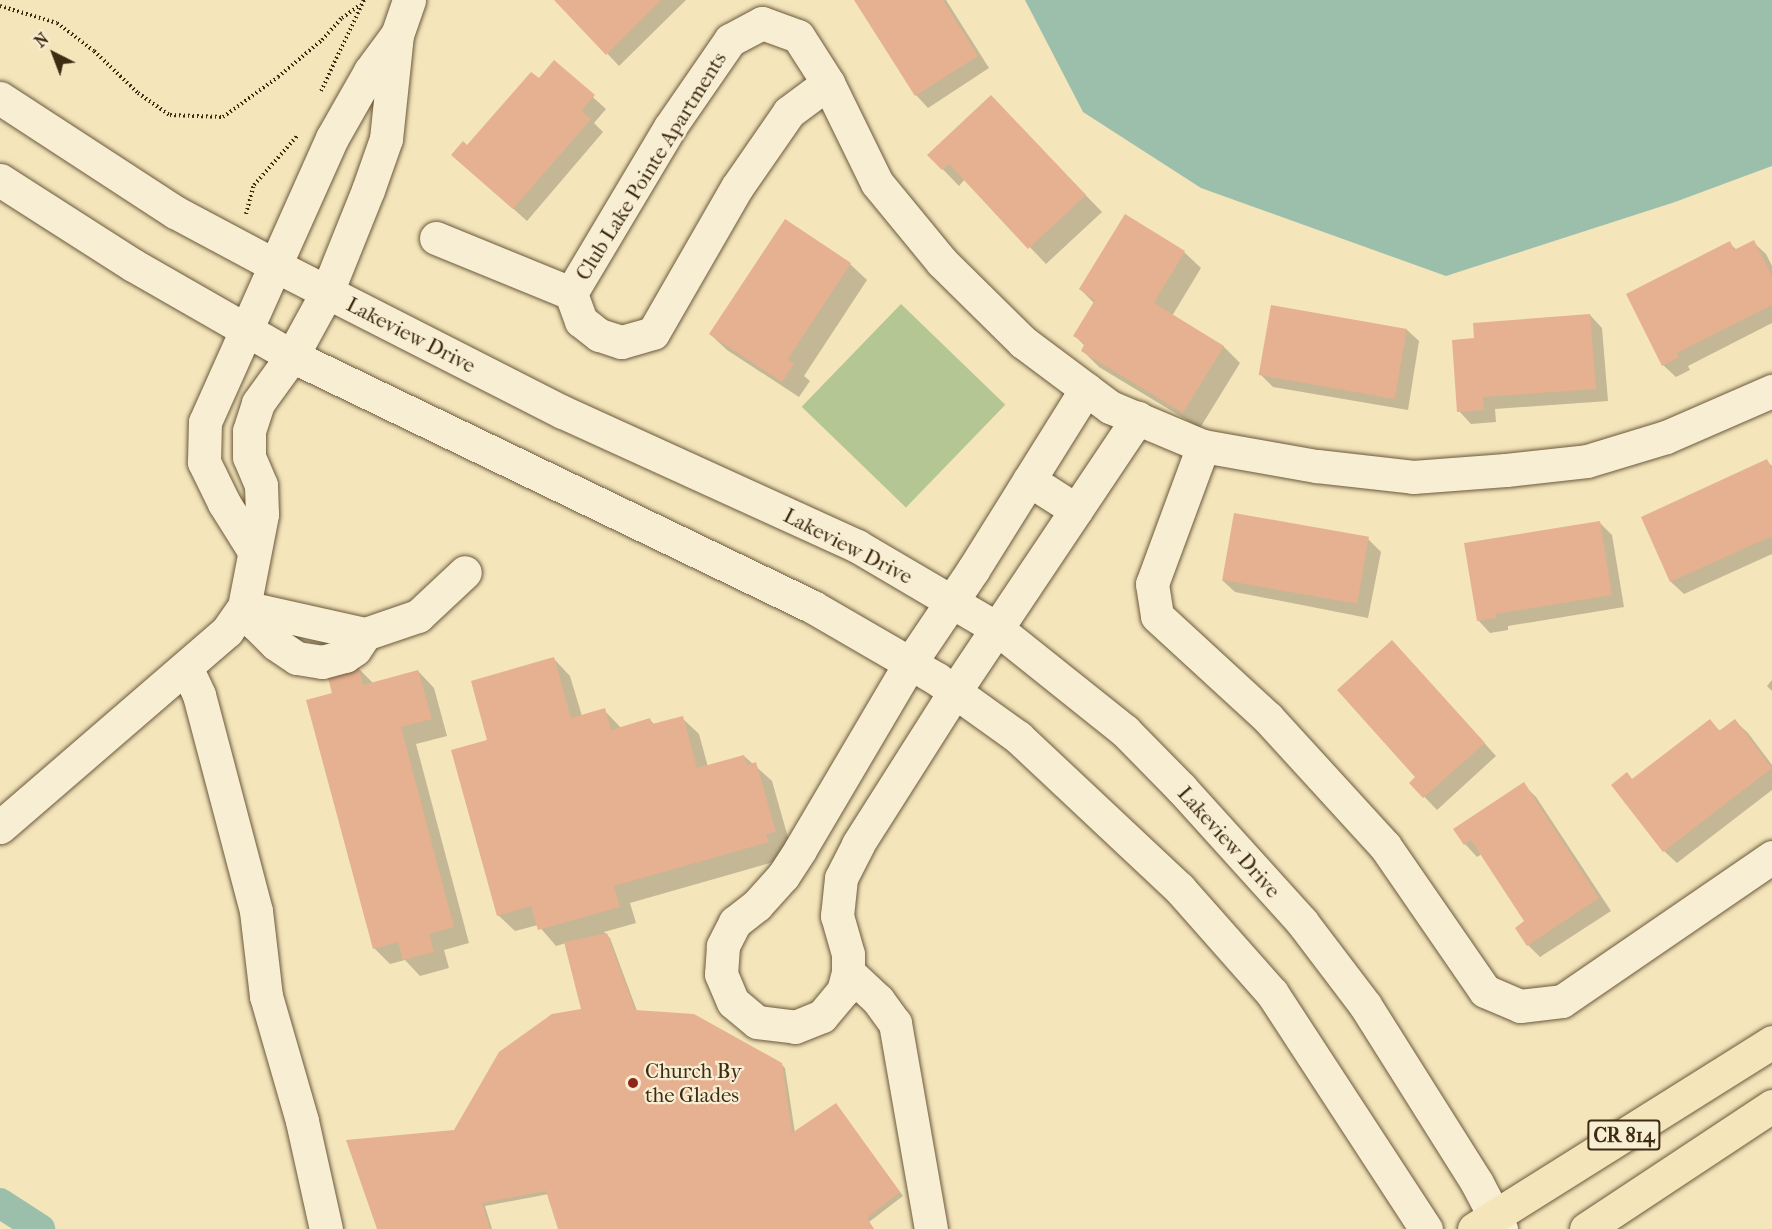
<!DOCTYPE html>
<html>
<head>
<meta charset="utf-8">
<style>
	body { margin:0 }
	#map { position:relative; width:1772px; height:1229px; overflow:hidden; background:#f4e5bb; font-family:"IM FELL French Canon",serif }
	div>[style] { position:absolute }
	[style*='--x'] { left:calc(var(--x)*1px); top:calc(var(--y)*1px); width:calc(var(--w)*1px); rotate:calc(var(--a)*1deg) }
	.green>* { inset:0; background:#b5c695; transform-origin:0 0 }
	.water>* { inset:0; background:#9cbfac }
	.shadow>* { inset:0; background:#0003 }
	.canal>* { height:30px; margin:-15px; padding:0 15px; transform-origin:15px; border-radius:15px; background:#9cbfac }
	.building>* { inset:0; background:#e6b190; transform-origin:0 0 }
	.path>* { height:4px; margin-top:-2px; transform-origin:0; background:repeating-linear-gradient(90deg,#3d2b12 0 1.5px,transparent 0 4.5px) }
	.roads { filter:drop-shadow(0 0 2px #6b5a3c) drop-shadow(0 0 2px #6b5a3c) }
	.minor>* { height:33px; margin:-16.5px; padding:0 16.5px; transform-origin:16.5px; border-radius:16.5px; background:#f8eed3 }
	.major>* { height:33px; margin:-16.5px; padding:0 16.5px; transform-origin:16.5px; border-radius:16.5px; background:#f4e5bb }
	.dots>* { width:16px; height:16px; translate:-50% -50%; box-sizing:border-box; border:3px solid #f8eed3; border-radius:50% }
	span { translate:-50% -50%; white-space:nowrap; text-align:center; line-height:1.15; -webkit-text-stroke:4.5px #f8eed3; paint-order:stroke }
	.shield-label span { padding:2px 4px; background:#f8eed3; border:2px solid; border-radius:4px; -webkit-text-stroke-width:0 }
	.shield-label { font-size:20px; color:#3d2b12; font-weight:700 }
	.street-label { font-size:21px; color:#3d2b12 }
	.poi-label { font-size:21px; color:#3d2b12 }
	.left { translate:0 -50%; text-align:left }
	.north { position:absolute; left:24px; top:24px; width:60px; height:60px; -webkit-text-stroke:4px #f8eed3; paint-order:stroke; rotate:318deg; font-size:16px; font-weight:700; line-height:24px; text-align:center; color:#3d2b12 }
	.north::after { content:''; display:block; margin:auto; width:21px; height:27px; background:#3d2b12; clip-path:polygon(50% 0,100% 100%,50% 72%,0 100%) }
</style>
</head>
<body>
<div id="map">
	<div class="green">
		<div style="left:901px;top:304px;width:145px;height:143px;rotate:44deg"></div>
	</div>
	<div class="water">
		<div style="clip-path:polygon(1025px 0,1772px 0,1772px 166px,1675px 202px,1446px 276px,1201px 188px,1083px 112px)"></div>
	</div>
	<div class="shadow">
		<div style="clip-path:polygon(557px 0,686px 0,619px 66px)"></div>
		<div style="clip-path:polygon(855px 0,946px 0,989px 68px,928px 108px,916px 95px)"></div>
		<div style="clip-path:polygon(554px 62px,606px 109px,594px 123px,603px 132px,527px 221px,453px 155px,468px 147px,539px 81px)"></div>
		<div style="clip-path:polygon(1007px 114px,1102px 212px,1046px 264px,965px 179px,959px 186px,929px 155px)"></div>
		<div style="clip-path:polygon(1753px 242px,1766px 254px,1772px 266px,1772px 323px,1688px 366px,1690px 370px,1676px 377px,1663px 365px,1729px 243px,1737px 250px)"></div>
		<div style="clip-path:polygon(1184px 252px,1201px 268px,1172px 316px,1224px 347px,1240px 363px,1200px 428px,1099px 367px,1083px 351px,1085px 346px,1075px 336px,1095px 304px,1080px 289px)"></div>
		<div style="clip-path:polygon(850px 264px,867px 280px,804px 376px,810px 381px,799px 397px,727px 350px,710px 334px)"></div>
		<div style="clip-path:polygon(1590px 315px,1602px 328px,1608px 401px,1495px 409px,1496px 422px,1471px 424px,1459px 411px,1476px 339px)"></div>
		<div style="clip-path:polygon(1406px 329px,1419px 341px,1408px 410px,1273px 387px,1261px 375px)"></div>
		<div style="clip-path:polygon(1767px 461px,1772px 466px,1772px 554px,1684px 594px,1671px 582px,1643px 518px)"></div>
		<div style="clip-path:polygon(1600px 523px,1612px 535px,1624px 607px,1508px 626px,1508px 630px,1490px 633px,1478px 620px)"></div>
		<div style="clip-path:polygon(1368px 539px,1381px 552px,1368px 618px,1235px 592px,1222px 580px)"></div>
		<div style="clip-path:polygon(1405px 655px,1496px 756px,1437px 810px,1411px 783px,1417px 778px)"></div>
		<div style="clip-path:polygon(554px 659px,570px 676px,582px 716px,604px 710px,621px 728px,650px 720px,655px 725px,682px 718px,699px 734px,708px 767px,744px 756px,772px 781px,791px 848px,784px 859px,630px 903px,636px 923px,604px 932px,610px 938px,637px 1011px,781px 1064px,785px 1068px,795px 1133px,839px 1109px,903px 1196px,869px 1222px,874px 1229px,559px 1229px,549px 1194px,485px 1206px,492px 1229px,378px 1229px,455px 1131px,583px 1010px,566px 943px,556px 946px,538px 925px,515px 931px,498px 915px,489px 741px)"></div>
		<div style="clip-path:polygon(357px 667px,373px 683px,418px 671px,434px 688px,447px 736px,416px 744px,469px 943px,444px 950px,449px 968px,420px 976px,405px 960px,390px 964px,374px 948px,334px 694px)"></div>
		<div style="clip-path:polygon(1772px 680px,1772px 691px,1767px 686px)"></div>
		<div style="clip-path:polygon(1710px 721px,1721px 732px,1735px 721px,1748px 733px,1772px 765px,1772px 790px,1677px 863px,1664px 851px)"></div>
		<div style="clip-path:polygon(1523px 784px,1536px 797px,1611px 911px,1540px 957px,1528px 945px,1526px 922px,1482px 854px,1477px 857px,1465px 844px)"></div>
	</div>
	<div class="canal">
		<div style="--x:0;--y:1203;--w:48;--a:33"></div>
	</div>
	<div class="building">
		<div style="clip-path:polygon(554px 0,661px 0,606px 55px)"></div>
		<div style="clip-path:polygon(854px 0,943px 0,978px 56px,915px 96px)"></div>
		<div style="clip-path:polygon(554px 60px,595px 95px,581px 111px,591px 119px,513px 209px,451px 155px,463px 141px,467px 145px,531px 72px,539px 78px)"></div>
		<div style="clip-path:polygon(991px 95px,1086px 195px,1028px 249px,949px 164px,942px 170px,927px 155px)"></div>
		<div style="clip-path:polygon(1125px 214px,1185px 251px,1154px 303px,1224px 346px,1183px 413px,1081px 351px,1085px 343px,1073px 336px,1095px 300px,1079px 289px)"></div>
		<div style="clip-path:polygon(785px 219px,851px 263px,788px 359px,794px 364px,782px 382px,709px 334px)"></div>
		<div style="clip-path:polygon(1754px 240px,1772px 276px,1772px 305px,1677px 353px,1679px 357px,1662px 366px,1626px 294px,1730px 241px,1734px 250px)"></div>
		<div style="left:1271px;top:305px;width:138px;height:71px;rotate:10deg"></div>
		<div style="clip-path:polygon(1590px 314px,1596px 389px,1483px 397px,1484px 410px,1457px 412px,1452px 340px,1474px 338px,1473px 323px)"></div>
		<div style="clip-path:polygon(1767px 459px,1772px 470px,1772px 536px,1670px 582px,1641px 517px)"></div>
		<div style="left:1234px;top:513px;width:137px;height:68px;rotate:10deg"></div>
		<div style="clip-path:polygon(1600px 521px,1612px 595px,1496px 614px,1496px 618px,1477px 621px,1464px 543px)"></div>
		<div style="clip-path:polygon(1392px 640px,1485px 743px,1423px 798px,1409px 783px,1415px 777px,1337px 690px)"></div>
		<div style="clip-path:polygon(554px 657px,571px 718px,605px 708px,611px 730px,650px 718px,652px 724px,683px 716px,697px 768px,744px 755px,747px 765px,756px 762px,776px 832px,766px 834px,769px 842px,614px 886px,620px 907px,538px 930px,531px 906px,497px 916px,451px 750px,487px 740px,471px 681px)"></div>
		<div style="clip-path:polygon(358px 666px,363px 685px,418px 670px,432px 719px,401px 727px,454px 927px,429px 934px,434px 952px,403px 960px,398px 942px,373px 949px,306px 700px,332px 693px,327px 674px)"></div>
		<div style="clip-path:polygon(1710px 719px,1719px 731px,1735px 719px,1772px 768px,1663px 852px,1611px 785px,1627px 772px,1632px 779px)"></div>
		<div style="clip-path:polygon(1524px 782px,1599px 898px,1527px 946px,1515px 928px,1524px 921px,1471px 840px,1464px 845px,1453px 829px)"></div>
		<div style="clip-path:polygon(607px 933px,635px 1010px,694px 1014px,782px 1063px,792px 1133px,836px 1103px,900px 1192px,867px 1218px,874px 1229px,558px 1229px,546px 1191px,482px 1203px,490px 1229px,377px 1229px,346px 1140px,454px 1130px,499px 1052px,552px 1014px,581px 1009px,564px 942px)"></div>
	</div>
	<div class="path">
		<div style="--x:0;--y:6;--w:59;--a:16.6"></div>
		<div style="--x:57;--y:23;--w:46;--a:37.1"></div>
		<div style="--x:94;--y:51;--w:61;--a:43.7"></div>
		<div style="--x:138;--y:93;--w:39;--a:35"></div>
		<div style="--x:170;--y:115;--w:53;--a:2.2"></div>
		<div style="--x:223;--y:117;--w:68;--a:-36"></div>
		<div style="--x:278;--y:77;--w:57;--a:-40.1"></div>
		<div style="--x:322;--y:40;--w:30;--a:-48"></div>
		<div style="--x:342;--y:18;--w:22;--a:-36"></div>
		<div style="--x:321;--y:91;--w:101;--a:-64.7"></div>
		<div style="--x:246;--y:214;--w:30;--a:-75"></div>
		<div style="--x:254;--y:185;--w:67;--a:-48.7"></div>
	</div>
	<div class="roads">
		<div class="minor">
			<div style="--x:828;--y:83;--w:49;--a:143.4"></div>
			<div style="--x:789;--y:112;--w:91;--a:124.7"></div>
			<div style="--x:737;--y:187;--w:168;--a:119.9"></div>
			<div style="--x:653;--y:333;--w:33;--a:164"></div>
			<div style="--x:621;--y:342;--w:23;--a:-162"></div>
			<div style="--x:599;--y:335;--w:23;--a:-142"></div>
			<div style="--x:581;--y:321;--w:30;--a:-110"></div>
			<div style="--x:571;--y:293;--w:193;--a:-59.2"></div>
			<div style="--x:670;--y:127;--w:106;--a:-55.4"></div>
			<div style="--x:730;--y:40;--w:36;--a:-28"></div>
			<div style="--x:762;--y:23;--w:38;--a:20"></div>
			<div style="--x:798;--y:36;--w:56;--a:57.4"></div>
			<div style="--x:828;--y:83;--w:111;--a:63.9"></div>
			<div style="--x:877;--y:183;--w:102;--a:50.6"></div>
			<div style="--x:942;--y:262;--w:114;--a:44.6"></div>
			<div style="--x:1023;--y:342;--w:109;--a:36.8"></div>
			<div style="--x:1110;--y:407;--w:101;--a:22.8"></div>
			<div style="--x:1203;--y:446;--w:116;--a:10"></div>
			<div style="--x:1317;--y:466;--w:97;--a:6.5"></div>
			<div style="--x:1413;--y:477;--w:93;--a:-4.3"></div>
			<div style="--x:1506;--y:470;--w:81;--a:-6.3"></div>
			<div style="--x:1587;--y:461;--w:83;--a:-16.9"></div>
			<div style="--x:1666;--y:437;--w:116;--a:-23.5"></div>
			<div style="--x:0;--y:98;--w:209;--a:33.1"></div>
			<div style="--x:175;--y:212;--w:115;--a:28.1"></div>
			<div style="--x:276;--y:266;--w:322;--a:27"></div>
			<div style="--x:563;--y:412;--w:323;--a:24.5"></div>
			<div style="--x:857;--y:546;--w:161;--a:30.5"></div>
			<div style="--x:996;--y:628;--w:165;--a:38.6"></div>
			<div style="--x:1125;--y:731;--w:80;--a:45.5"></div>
			<div style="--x:1181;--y:788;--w:181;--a:47.9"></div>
			<div style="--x:1302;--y:922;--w:104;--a:52.8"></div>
			<div style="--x:1365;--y:1005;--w:210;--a:57.8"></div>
			<div style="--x:1477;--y:1183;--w:52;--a:62.4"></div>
			<div style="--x:0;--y:180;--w:158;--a:32.6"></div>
			<div style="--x:133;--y:265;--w:183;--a:29.8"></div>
			<div style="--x:292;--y:356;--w:578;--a:25.72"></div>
			<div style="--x:813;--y:607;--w:143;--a:30.1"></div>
			<div style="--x:937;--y:679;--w:100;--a:35.6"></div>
			<div style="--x:1018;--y:737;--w:221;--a:43.2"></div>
			<div style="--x:1179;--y:888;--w:140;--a:48.5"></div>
			<div style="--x:1272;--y:993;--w:282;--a:56.9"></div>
			<div style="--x:436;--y:238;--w:146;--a:22.2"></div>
			<div style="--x:1086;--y:389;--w:213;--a:122"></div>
			<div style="--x:973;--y:570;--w:112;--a:124.1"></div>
			<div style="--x:910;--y:663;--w:217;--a:120.5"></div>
			<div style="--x:800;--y:850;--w:31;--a:123"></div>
			<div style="--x:783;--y:876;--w:39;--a:132"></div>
			<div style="--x:757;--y:905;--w:28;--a:142"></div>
			<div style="--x:735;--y:922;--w:27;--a:117"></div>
			<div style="--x:723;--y:946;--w:28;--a:94"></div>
			<div style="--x:721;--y:974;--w:30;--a:67"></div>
			<div style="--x:733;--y:1002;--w:31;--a:40"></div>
			<div style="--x:757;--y:1022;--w:38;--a:7"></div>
			<div style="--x:795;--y:1027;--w:29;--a:-22"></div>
			<div style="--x:822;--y:1016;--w:33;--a:-50"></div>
			<div style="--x:843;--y:991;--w:20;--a:-75"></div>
			<div style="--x:848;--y:972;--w:18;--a:-90"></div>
			<div style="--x:848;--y:954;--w:40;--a:-106"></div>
			<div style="--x:837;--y:916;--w:38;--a:-84"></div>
			<div style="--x:841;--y:878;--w:38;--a:-63"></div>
			<div style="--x:858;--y:844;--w:181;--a:-57.6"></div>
			<div style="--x:955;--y:691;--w:329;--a:-56.2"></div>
			<div style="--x:1203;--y:446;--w:147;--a:110.3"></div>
			<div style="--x:1152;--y:584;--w:32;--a:81"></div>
			<div style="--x:1157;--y:616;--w:151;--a:42.6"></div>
			<div style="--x:1268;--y:718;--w:173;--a:47.6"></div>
			<div style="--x:1385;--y:846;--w:176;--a:55.4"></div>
			<div style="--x:1485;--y:991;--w:38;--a:23"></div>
			<div style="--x:1520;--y:1006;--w:42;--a:-6.8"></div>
			<div style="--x:1562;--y:1001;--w:255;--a:-34.4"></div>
			<div style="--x:1029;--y:480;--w:56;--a:32.6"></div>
			<div style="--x:254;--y:551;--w:57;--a:-122"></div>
			<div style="--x:224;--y:503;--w:46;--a:-116"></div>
			<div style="--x:204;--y:462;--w:40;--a:-88.6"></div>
			<div style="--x:205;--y:422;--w:311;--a:-65.9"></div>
			<div style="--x:332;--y:138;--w:77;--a:-60.4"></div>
			<div style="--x:370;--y:71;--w:44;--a:-53.4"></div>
			<div style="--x:244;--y:607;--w:124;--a:12.6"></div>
			<div style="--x:365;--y:634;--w:56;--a:-18.8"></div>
			<div style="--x:418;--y:616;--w:64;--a:-43.1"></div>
			<div style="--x:244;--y:607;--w:21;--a:55"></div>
			<div style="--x:256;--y:624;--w:28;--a:45"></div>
			<div style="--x:276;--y:644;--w:25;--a:34"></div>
			<div style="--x:297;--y:658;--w:25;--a:9"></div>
			<div style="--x:322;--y:662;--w:24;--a:-15"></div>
			<div style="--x:345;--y:656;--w:12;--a:-35"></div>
			<div style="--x:355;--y:649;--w:18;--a:-56"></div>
			<div style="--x:186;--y:667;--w:31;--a:65"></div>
			<div style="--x:199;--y:695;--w:223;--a:75.2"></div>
			<div style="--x:256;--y:911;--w:86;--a:83.3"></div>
			<div style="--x:266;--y:996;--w:130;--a:73.9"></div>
			<div style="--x:302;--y:1121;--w:111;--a:77.5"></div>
			<div style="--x:0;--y:827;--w:300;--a:-40.8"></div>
			<div style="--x:227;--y:631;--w:29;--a:-55"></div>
			<div style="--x:244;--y:607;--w:95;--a:-79"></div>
			<div style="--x:262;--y:514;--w:29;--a:-92"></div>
			<div style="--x:261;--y:485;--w:30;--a:-113"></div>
			<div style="--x:249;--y:457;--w:26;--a:-90"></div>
			<div style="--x:249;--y:431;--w:29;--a:-72"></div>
			<div style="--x:258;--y:403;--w:58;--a:-54.1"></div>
			<div style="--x:292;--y:356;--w:73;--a:-61.3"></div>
			<div style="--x:327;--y:292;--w:110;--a:-68.1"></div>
			<div style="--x:368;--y:190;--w:54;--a:-70.6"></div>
			<div style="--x:386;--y:139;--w:105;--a:-84"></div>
			<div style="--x:397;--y:35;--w:37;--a:-71"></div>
			<div style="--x:848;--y:972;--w:41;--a:43"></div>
			<div style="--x:878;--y:1000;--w:29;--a:54"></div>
			<div style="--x:895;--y:1023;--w:209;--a:80.1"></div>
		</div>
		<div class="major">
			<div style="--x:1474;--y:1229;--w:352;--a:-32.1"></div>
			<div style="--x:1586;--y:1229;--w:223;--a:-33.5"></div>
		</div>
	</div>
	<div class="dots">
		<div style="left:633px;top:1083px;background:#8f2418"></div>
	</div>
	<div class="shield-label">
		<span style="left:1624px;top:1135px">CR 814</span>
	</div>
	<div class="street-label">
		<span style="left:651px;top:166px;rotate:-58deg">Club Lake Pointe Apartments</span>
		<span style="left:411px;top:335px;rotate:27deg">Lakeview Drive</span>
		<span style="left:848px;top:546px;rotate:27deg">Lakeview Drive</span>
		<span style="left:1229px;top:842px;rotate:48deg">Lakeview Drive</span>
	</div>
	<div class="poi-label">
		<span class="left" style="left:645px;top:1083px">Church By<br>the Glades</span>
	</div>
	<div class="north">N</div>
</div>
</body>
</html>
